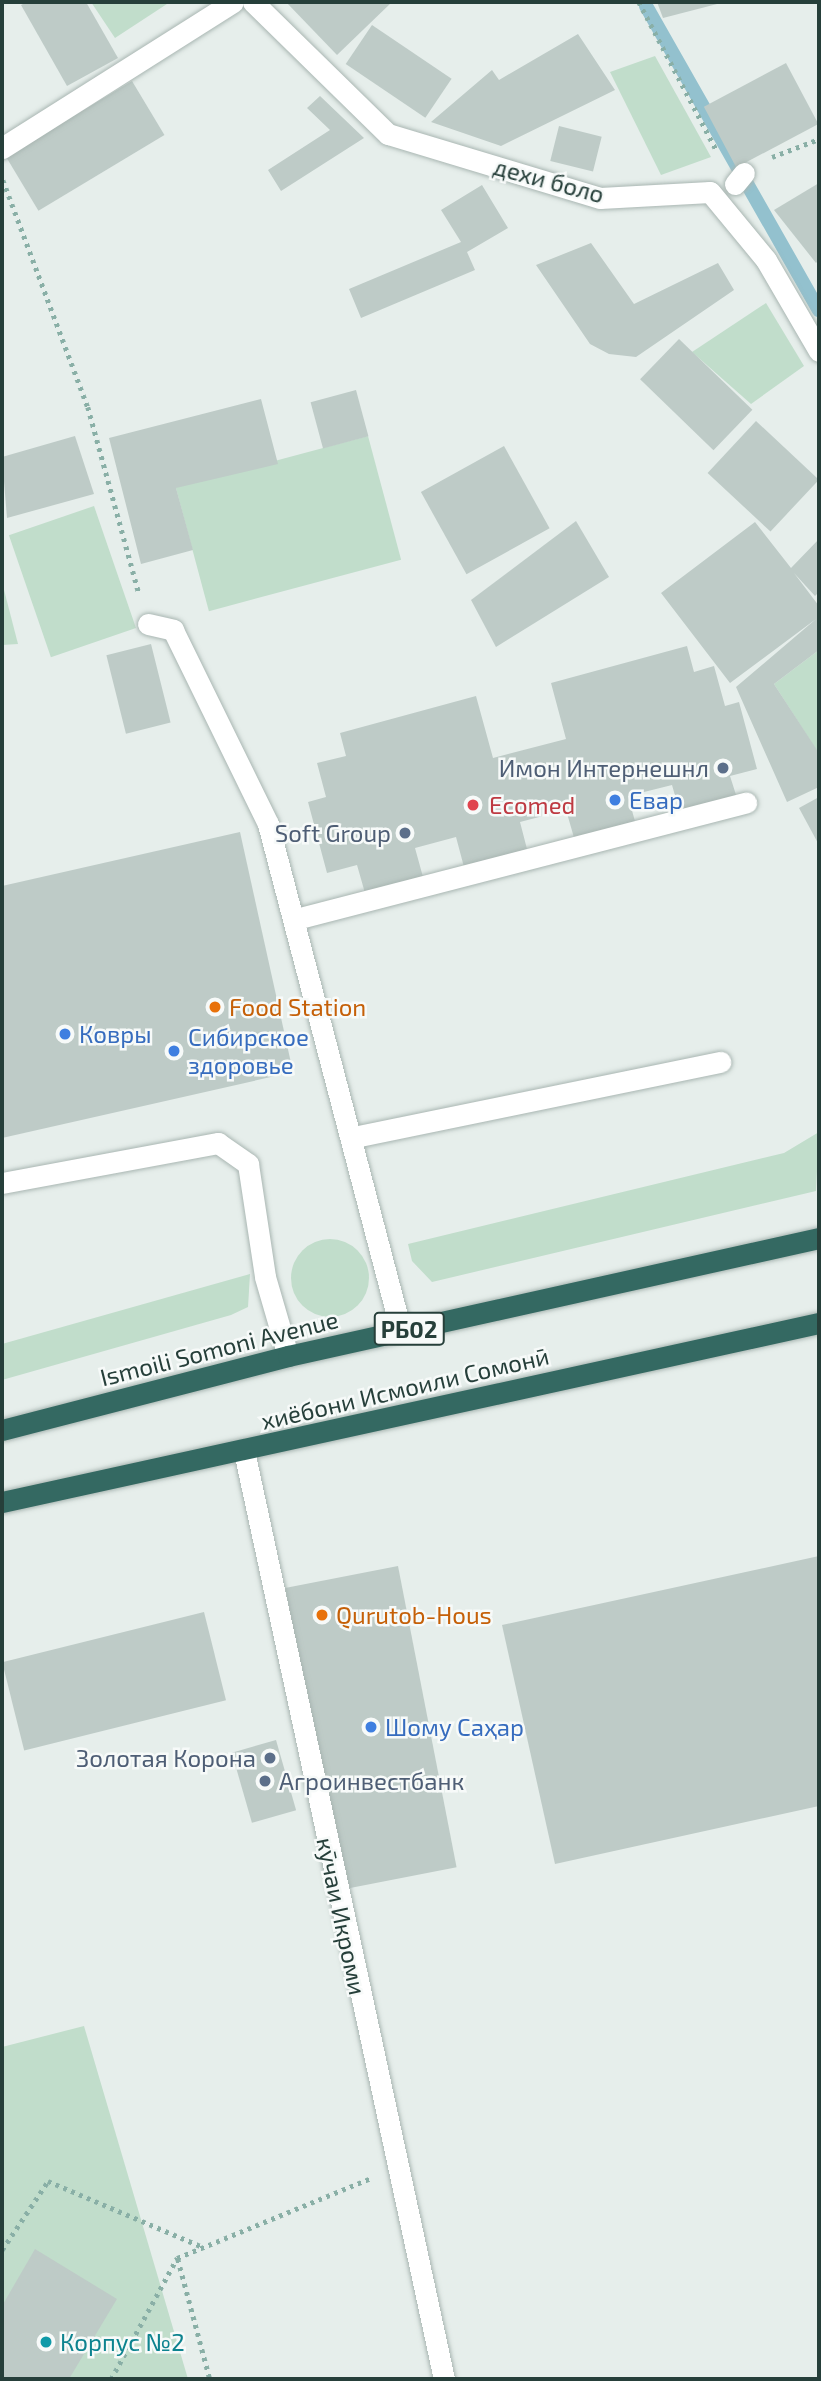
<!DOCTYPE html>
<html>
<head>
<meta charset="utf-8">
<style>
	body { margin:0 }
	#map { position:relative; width:821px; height:2381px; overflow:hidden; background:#e6eeeb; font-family:"Exo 2",sans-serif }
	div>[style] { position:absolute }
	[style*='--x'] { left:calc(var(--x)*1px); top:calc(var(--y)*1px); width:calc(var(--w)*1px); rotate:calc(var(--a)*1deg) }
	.green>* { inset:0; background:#c1ddcb; transform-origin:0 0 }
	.round { border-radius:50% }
	.stream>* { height:14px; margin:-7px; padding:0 7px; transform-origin:7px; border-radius:7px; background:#93c1ce }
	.building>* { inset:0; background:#becbc7; transform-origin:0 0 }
	.path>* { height:4.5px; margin-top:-2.25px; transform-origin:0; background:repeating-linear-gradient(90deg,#89afa6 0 3.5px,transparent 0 8.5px) }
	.roads { filter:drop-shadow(0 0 2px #a9b6b2) drop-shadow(0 0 2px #a9b6b2) }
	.minor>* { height:21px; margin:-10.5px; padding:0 10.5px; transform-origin:10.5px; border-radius:10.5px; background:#fff }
	.highway>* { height:21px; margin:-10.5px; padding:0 10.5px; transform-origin:10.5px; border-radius:10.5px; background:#346962 }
	.dots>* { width:19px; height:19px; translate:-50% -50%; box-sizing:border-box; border:4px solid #f7faf9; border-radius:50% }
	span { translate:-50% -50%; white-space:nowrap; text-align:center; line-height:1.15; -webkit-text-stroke:5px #f7faf9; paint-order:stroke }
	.shield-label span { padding:2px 5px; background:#f7faf9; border:2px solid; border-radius:5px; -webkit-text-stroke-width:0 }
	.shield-label { font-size:23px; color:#263f3a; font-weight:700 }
	.street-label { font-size:24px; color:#263f3a }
	.service-label { font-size:24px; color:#4e5e75 }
	.right { translate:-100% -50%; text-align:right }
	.left { translate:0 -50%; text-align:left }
	.shop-label { font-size:24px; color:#366cbe }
	.health-label { font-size:24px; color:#be3a42 }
	.food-label { font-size:24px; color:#c56008 }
	.culture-label { font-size:24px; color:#0d838f }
	.frame { position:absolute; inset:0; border:4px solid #263f3a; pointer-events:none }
</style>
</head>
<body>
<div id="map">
	<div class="green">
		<div style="clip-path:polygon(91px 2px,170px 2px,115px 38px)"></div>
		<div style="clip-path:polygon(655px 56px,711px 157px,661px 175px,610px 72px)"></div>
		<div style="clip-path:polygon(766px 303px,804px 366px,751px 404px,692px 352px)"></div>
		<div style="left:368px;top:436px;width:128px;height:199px;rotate:75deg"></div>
		<div style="left:94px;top:506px;width:129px;height:90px;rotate:71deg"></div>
		<div style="clip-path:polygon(2px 582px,18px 644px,2px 645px)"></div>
		<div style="clip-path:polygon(819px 650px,819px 754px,774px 684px)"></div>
		<div style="clip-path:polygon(819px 1132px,816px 1191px,432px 1282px,412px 1261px,408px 1244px,784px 1153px)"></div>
		<div class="round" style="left:291px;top:1239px;width:78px;height:78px"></div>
		<div style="clip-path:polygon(250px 1274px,248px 1307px,231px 1315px,2px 1380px,2px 1344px)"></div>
		<div style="clip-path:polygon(84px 2026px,188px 2379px,2px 2379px,2px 2047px)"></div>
	</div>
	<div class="stream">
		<div style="--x:646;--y:6;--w:350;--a:60.4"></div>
	</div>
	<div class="building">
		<div style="clip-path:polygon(27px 2px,86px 2px,118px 58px,67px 86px,21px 5px)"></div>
		<div style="clip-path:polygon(286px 2px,392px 2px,337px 55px)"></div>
		<div style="clip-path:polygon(657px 2px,721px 2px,721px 3px,663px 18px)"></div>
		<div style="left:372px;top:25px;width:96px;height:47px;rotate:34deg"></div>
		<div style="clip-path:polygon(578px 34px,615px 90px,501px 146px,431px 122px,492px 70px,499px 80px)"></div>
		<div style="left:786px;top:63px;width:69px;height:93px;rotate:62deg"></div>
		<div style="left:132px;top:81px;width:63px;height:147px;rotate:59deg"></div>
		<div style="clip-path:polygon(320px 96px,364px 138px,281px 191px,268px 170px,330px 130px,307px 108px)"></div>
		<div style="left:559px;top:126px;width:44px;height:36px;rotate:14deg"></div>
		<div style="clip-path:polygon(819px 183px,819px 260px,816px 263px,774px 210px)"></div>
		<div style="clip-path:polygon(482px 185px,508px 228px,467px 252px,475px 270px,361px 318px,349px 289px,461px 242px,441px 210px)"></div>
		<div style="clip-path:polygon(591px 243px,634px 304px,718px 263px,734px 290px,636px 357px,609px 354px,590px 344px,536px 265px)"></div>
		<div style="left:679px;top:339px;width:102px;height:56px;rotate:44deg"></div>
		<div style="left:356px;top:390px;width:48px;height:47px;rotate:75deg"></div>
		<div style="clip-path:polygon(261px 399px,278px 464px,176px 488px,193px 550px,141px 564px,109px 438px)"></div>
		<div style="left:756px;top:421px;width:86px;height:71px;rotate:43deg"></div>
		<div style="clip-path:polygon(75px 436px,94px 494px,7px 518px,2px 457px)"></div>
		<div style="left:504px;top:446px;width:94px;height:95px;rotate:61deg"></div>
		<div style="clip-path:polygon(576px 521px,609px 577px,496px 647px,471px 600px)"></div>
		<div style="clip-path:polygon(755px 522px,791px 568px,819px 539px,819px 592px,815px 596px,794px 573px,819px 606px,819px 650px,774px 684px,819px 753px,819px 787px,787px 802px,736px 687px,816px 619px,730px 683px,661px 593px)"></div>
		<div style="left:151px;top:644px;width:81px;height:46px;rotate:76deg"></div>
		<div style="clip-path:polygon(687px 646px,694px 672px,714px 666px,725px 706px,739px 702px,757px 769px,730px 776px,737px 798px,680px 813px,672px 785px,628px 796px,636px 825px,575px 841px,566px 810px,520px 822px,527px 849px,464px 867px,456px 837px,415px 848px,423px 877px,365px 893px,357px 865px,327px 873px,308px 802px,326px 797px,317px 763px,346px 756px,340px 733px,476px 696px,493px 758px,566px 739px,551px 683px)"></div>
		<div style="clip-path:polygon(819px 797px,819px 845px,799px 808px)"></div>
		<div style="clip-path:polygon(240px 832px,293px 1072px,2px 1138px,2px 886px)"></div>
		<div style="clip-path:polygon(819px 1556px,819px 1806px,555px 1864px,502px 1625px)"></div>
		<div style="left:398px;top:1566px;width:307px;height:115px;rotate:79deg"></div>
		<div style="left:204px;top:1612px;width:91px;height:208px;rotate:76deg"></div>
		<div style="left:276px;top:1740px;width:73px;height:46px;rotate:74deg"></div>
		<div style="clip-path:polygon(35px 2249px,117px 2299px,69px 2379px,2px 2379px,2px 2306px)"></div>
	</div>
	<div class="path">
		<div style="--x:639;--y:2;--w:168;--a:62.4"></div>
		<div style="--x:772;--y:157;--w:50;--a:-21"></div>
		<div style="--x:3;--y:180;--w:242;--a:69.5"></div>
		<div style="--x:88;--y:407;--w:193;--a:74.7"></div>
		<div style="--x:2;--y:2250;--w:83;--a:-56.3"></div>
		<div style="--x:48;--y:2181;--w:168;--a:23.1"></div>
		<div style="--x:178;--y:2259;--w:124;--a:75.1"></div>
		<div style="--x:111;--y:2379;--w:138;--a:-61.4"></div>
		<div style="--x:177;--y:2258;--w:208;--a:-22.4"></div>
	</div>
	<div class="roads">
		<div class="minor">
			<div style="--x:253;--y:2;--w:189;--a:44.4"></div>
			<div style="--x:388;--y:134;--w:221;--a:16.8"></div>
			<div style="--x:600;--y:198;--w:110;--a:-3.1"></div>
			<div style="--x:710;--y:192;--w:88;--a:50.5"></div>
			<div style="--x:766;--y:260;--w:105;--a:59.8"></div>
			<div style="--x:2;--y:148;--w:273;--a:-32.3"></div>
			<div style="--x:735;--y:184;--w:14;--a:-51"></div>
			<div style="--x:148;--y:624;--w:26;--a:13"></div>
			<div style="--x:173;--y:630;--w:216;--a:63.9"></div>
			<div style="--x:268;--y:824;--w:524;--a:75.3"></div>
			<div style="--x:296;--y:919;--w:465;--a:-14.5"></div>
			<div style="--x:354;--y:1137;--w:374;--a:-11.6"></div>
			<div style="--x:2;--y:1183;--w:220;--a:-10.5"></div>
			<div style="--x:218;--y:1143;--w:37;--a:35"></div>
			<div style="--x:248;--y:1164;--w:114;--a:81.4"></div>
			<div style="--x:265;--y:1277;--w:82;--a:73.8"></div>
			<div style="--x:244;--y:1451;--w:949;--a:77.84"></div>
		</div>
		<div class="highway">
			<div style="--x:2;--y:1430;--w:295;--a:-14.5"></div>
			<div style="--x:288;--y:1356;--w:544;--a:-12.53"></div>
			<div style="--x:2;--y:1502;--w:836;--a:-12.36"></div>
		</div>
	</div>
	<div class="dots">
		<div style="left:723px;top:768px;background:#5c6f8a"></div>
		<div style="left:615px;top:800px;background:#3f7fe0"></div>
		<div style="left:473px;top:805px;background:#e0444e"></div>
		<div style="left:405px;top:833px;background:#5c6f8a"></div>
		<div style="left:215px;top:1007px;background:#e8710a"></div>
		<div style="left:65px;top:1034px;background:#3f7fe0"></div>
		<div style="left:174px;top:1051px;background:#3f7fe0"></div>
		<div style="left:322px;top:1615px;background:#e8710a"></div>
		<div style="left:371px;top:1727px;background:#3f7fe0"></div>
		<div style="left:270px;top:1758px;background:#5c6f8a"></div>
		<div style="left:265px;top:1781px;background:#5c6f8a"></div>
		<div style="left:46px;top:2342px;background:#0f9aa8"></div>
	</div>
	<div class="shield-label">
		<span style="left:409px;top:1329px">РБ02</span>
	</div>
	<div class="street-label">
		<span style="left:549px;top:180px;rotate:15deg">дехи боло</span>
		<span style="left:219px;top:1348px;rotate:-14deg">Ismoili Somoni Avenue</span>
		<span style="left:405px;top:1388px;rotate:-13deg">хиёбони Исмоили Сомонӣ</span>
		<span style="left:342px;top:1916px;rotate:78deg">кӯчаи Икроми</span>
	</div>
	<div class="service-label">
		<span class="right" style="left:709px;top:768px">Имон Интернешнл</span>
		<span class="right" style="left:391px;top:833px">Soft Group</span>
		<span class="right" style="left:256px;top:1758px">Золотая Корона</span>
		<span class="left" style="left:279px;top:1781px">Агроинвестбанк</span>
	</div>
	<div class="shop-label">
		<span class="left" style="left:629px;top:800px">Евар</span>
		<span class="left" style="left:79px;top:1034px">Ковры</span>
		<span class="left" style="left:188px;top:1051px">Сибирское<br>здоровье</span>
		<span class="left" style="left:385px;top:1727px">Шому Саҳар</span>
	</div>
	<div class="health-label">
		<span class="left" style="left:489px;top:805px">Ecomed</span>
	</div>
	<div class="food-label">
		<span class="left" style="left:229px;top:1007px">Food Station</span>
		<span class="left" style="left:336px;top:1615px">Qurutob-Hous</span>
	</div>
	<div class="culture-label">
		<span class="left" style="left:60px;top:2342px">Корпус №2</span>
	</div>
	<div class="frame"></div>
</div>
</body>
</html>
